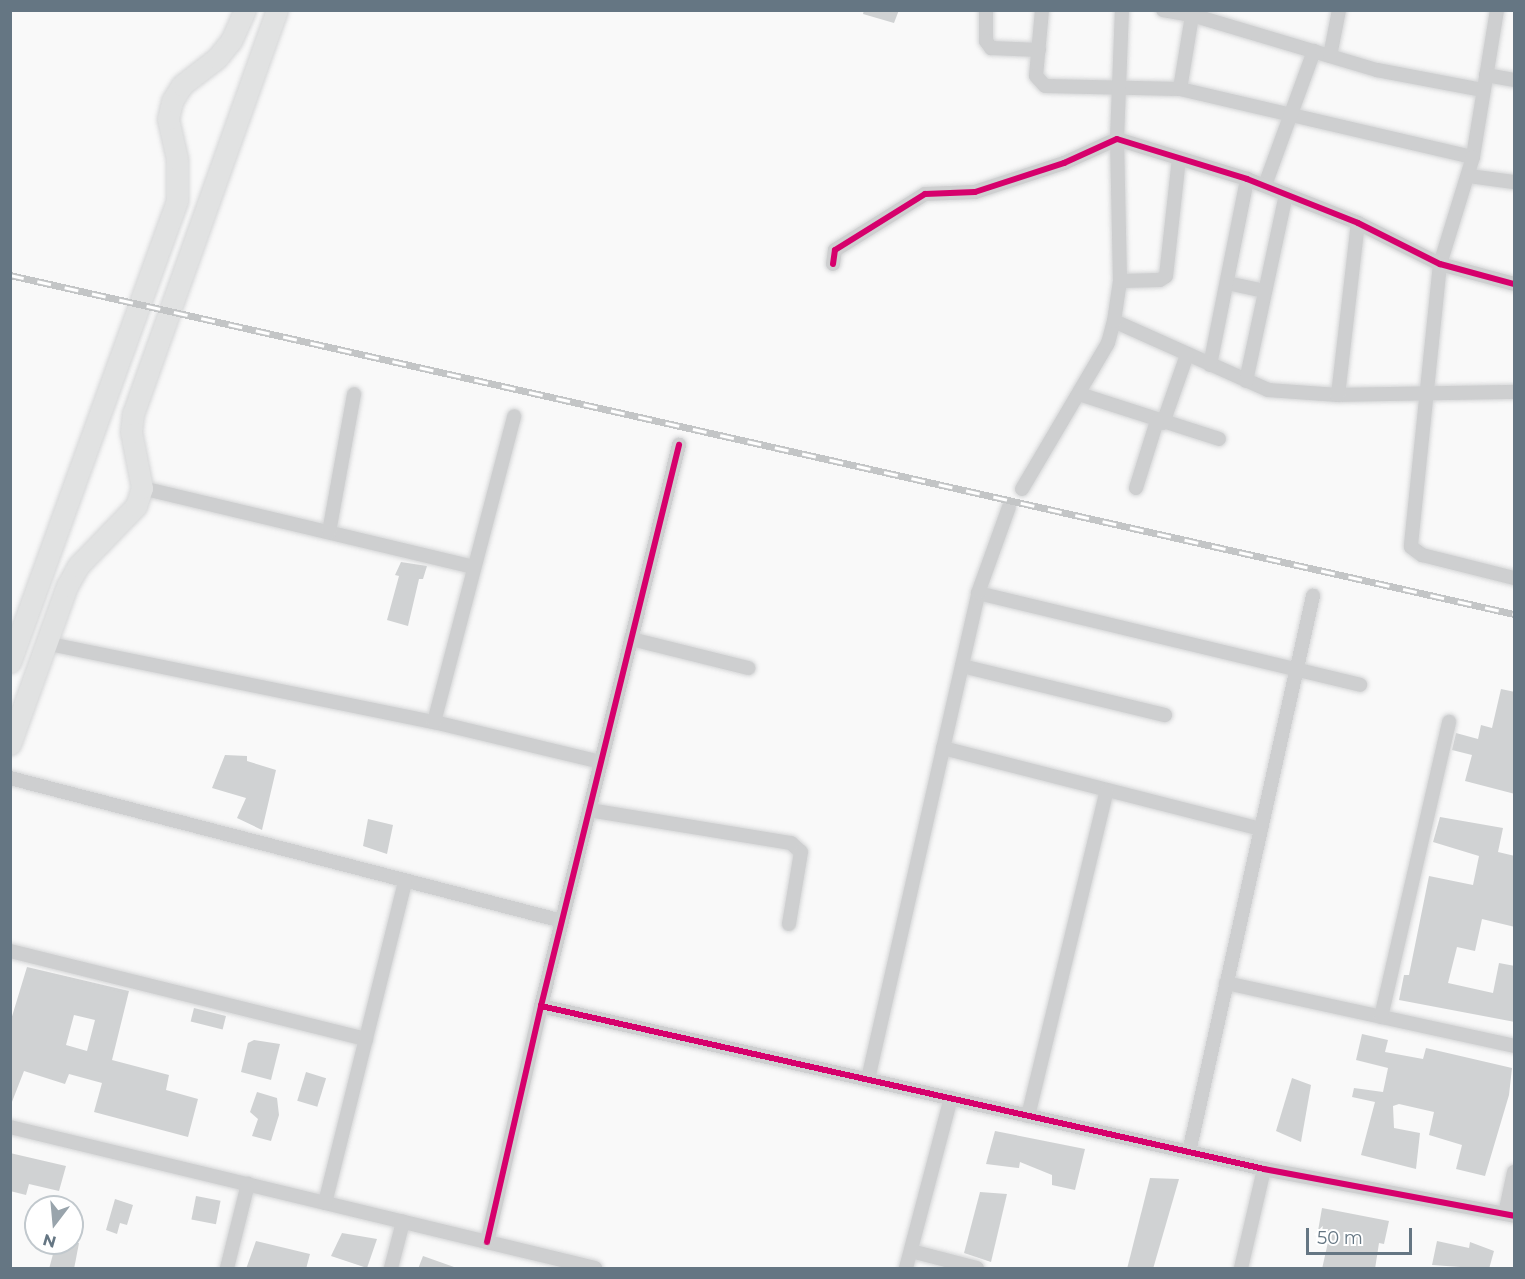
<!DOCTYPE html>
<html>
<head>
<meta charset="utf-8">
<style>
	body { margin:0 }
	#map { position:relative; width:1525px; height:1279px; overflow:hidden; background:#f9f9f9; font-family:Montserrat,sans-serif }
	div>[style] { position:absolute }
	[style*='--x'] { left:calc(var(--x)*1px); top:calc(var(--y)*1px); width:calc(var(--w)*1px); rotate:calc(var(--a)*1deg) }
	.building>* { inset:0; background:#d0d2d3; transform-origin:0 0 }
	.roads { filter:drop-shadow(0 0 2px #d5d6d7) drop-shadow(0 0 2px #d5d6d7) }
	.minor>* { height:14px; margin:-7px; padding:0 7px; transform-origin:7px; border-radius:7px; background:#cecfd0 }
	.primary>* { height:21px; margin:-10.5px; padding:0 10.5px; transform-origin:10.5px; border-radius:10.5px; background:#e1e2e2 }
	.rail>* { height:7px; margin-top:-3.5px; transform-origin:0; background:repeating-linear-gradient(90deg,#fff 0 14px,#c3c5c6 0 28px); box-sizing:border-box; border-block:2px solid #c3c5c6 }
	.cycleway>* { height:6px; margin:-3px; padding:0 3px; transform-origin:3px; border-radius:3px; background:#d6006c }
	span { translate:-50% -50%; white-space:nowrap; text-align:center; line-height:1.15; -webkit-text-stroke:6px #fff; paint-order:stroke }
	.frame { position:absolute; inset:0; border:12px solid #657683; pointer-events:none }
	.north { position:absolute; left:24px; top:1195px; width:60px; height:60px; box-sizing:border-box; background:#fff; border:2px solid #c1c8cd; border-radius:50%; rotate:196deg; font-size:16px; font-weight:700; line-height:24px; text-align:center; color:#657683 }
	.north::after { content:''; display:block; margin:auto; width:21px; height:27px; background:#99a4ac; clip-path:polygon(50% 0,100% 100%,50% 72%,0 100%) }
	.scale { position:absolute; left:1306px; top:1228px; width:106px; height:27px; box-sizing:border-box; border:3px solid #657683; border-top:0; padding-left:8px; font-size:18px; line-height:21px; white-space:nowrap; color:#657683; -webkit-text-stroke:4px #fff; paint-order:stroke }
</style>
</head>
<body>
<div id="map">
	<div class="building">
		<div style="clip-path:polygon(864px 10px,899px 10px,894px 23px,863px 14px)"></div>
		<div style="clip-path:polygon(401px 562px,427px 566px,423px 579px,419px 579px,408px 626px,387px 620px,399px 576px,395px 575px)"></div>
		<div style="clip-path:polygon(1501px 689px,1515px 692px,1515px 794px,1465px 781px,1472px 755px,1452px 750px,1456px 733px,1478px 739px,1481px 725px,1492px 728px)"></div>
		<div style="clip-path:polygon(225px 755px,247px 756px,247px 761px,276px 770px,262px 830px,237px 818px,246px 798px,212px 788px)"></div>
		<div style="clip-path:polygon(1440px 817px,1503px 828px,1498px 852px,1515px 856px,1515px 927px,1482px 919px,1475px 951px,1457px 947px,1448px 983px,1493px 993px,1499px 963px,1515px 966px,1515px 1022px,1399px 1000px,1404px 975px,1409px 975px,1429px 876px,1473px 885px,1479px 856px,1433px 842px)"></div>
		<div style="clip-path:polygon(368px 819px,393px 825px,387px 854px,363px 846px)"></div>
		<div style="clip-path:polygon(evenodd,27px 967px,129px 991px,112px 1060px,169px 1075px,166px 1090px,198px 1099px,188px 1137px,94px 1112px,102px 1083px,69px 1074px,65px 1084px,24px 1071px,10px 1107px,10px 1023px,27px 967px,74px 1015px,95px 1020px,87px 1051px,66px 1045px,74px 1015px)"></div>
		<div style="left:194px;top:1008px;width:33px;height:14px;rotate:14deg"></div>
		<div style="clip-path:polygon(1362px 1034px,1388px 1040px,1385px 1052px,1423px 1059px,1426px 1048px,1512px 1068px,1509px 1095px,1485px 1176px,1456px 1169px,1462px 1145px,1429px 1135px,1434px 1112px,1399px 1104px,1393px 1106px,1394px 1128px,1420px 1133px,1416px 1169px,1361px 1155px,1375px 1102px,1352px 1097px,1354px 1088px,1383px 1092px,1388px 1068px,1356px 1060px)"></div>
		<div style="clip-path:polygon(254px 1040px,280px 1044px,271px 1080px,241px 1072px,248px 1043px)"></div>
		<div style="left:306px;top:1072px;width:21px;height:30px;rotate:17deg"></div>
		<div style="clip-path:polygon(1292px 1078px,1311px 1085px,1301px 1142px,1276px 1131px)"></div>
		<div style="clip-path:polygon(257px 1092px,277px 1098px,279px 1115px,271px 1141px,252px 1136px,258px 1119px,250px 1112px)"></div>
		<div style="clip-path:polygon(995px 1131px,1085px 1149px,1075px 1190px,1052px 1185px,1052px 1175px,1020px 1162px,1019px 1168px,986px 1164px)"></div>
		<div style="clip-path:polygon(10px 1153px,66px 1166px,59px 1191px,29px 1184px,26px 1195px,10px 1191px)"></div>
		<div style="clip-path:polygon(1150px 1178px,1179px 1179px,1153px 1269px,1127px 1269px)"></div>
		<div style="clip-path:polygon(980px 1192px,1007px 1194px,991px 1262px,964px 1253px)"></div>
		<div style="left:196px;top:1196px;width:25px;height:24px;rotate:11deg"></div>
		<div style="clip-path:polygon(115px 1199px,133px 1205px,127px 1225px,120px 1223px,117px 1234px,106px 1230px)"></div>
		<div style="clip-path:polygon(1322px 1208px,1389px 1221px,1384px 1244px,1379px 1243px,1375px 1269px,1322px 1269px,1330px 1233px,1318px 1231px)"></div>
		<div style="clip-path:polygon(342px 1233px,377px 1239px,367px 1268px,331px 1256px)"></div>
		<div style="clip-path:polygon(256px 1241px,310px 1254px,306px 1269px,246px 1269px)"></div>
		<div style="clip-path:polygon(1437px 1241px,1469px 1248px,1470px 1242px,1494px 1251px,1489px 1269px,1432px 1265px)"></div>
		<div style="clip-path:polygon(56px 1243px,79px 1243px,74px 1269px,49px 1269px)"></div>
		<div style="clip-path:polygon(423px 1256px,454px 1267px,453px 1269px,418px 1269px)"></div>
	</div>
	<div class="roads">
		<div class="minor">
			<div style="--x:986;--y:10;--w:31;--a:90"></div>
			<div style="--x:986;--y:41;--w:9;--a:54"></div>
			<div style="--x:991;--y:48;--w:48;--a:2.4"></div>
			<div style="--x:1042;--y:10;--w:66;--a:95.2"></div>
			<div style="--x:1036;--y:76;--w:13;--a:48"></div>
			<div style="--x:1045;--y:86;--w:135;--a:1.3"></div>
			<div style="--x:1180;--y:89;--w:301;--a:13.1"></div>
			<div style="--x:1163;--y:10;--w:29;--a:10"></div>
			<div style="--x:1192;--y:15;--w:193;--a:16.6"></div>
			<div style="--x:1377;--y:70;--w:108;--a:10.7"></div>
			<div style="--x:1497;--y:10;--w:149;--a:99.3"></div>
			<div style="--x:1473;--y:157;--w:112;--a:107.1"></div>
			<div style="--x:1440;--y:264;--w:284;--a:95.9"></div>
			<div style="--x:1411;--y:547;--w:14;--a:36"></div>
			<div style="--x:1422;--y:555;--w:95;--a:14"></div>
			<div style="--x:1330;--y:56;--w:47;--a:-78.9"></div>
			<div style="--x:1486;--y:75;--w:28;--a:10"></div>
			<div style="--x:1180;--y:89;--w:80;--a:-80.7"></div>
			<div style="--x:1469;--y:176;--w:45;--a:7.6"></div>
			<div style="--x:1265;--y:185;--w:143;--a:-69.9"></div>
			<div style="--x:833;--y:264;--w:14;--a:-82"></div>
			<div style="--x:835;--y:250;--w:106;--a:-31.9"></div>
			<div style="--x:925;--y:194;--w:50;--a:-2.3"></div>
			<div style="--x:975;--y:192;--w:94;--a:-18"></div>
			<div style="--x:1064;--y:163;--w:58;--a:-24.4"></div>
			<div style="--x:1117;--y:139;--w:136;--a:17.1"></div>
			<div style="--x:1247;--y:179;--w:119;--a:21.6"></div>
			<div style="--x:1358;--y:223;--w:92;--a:26.6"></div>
			<div style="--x:1440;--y:264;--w:77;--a:15.1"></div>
			<div style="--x:1120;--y:281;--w:40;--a:-1.4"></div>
			<div style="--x:1160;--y:280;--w:7;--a:-34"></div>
			<div style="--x:1166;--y:276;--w:118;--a:-83.7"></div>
			<div style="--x:1227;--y:283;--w:39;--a:12"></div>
			<div style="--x:1114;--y:321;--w:169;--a:24.1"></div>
			<div style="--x:1268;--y:390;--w:70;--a:4.1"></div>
			<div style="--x:1338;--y:395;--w:176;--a:-1"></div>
			<div style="--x:1210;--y:365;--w:190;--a:-78.7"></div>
			<div style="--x:1246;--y:381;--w:191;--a:-77.9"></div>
			<div style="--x:1079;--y:394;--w:147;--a:17.8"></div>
			<div style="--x:1338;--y:395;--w:173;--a:-83.4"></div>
			<div style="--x:1163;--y:423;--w:72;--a:-70.6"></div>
			<div style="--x:142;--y:488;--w:341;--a:13.4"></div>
			<div style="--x:1136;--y:488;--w:70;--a:-72.6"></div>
			<div style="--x:1022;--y:489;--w:169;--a:-59.5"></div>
			<div style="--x:1108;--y:343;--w:23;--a:-75"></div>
			<div style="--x:1114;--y:321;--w:40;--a:-81.5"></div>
			<div style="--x:1120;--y:281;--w:142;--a:-91.2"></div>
			<div style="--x:1117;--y:139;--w:129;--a:-87.8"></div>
			<div style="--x:329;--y:532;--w:140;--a:-79.7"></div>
			<div style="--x:978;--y:593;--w:393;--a:13.5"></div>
			<div style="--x:631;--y:639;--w:121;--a:13.9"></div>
			<div style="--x:45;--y:643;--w:397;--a:11.5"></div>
			<div style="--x:434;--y:722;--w:172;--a:13.5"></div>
			<div style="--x:962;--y:666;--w:209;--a:13.6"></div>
			<div style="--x:434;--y:722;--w:316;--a:-75.3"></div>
			<div style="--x:943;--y:748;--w:328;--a:14.3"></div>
			<div style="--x:10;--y:778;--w:570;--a:14.52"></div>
			<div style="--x:589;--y:810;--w:205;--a:9.3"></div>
			<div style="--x:791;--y:843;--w:13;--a:42"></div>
			<div style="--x:801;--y:852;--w:73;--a:99.5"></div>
			<div style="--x:10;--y:951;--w:367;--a:13.9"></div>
			<div style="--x:1226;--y:983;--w:295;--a:12.3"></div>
			<div style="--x:541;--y:1006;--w:741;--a:12.7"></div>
			<div style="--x:1264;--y:1169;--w:254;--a:10.6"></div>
			<div style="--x:1381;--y:1017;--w:303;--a:-77"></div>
			<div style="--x:868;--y:1079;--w:498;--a:-77.2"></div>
			<div style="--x:978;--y:593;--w:91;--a:-70.2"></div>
			<div style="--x:1028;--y:1116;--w:335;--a:-76.4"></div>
			<div style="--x:10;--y:1127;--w:602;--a:13.55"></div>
			<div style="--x:1189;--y:1152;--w:570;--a:-77.43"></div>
			<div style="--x:325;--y:1203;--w:330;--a:-76"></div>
			<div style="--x:1505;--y:1214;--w:43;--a:-77.9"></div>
			<div style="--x:487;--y:1242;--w:242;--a:-77.1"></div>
			<div style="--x:541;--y:1006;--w:578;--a:-76.18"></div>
			<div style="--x:911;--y:1251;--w:68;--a:14.4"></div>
			<div style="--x:227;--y:1268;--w:87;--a:-76"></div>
			<div style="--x:391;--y:1268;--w:48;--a:-75.4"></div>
			<div style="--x:906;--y:1268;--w:176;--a:-75.2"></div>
			<div style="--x:1241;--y:1268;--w:102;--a:-76.9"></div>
		</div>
		<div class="primary">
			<div style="--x:10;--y:662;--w:491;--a:-70.1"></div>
			<div style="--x:177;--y:200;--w:41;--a:-90"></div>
			<div style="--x:177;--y:159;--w:41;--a:-102.7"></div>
			<div style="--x:168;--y:119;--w:18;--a:-77"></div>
			<div style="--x:172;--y:101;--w:19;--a:-58"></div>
			<div style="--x:182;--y:85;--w:44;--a:-37.6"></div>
			<div style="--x:217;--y:58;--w:22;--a:-51"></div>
			<div style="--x:231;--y:41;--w:34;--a:-66"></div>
			<div style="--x:10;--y:744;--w:168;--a:-70.2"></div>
			<div style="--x:67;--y:586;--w:23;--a:-61"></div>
			<div style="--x:78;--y:566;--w:83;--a:-46"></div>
			<div style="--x:136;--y:506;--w:19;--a:-72"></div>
			<div style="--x:142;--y:488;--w:57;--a:-101.1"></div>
			<div style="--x:131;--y:432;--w:18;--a:-84"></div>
			<div style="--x:133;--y:414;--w:429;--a:-70.4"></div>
		</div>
	</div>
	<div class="rail">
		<div style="--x:10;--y:275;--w:1542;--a:12.7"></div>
	</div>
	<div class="cycleway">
		<div style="--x:833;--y:264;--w:14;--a:-82"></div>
		<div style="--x:835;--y:250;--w:106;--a:-31.9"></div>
		<div style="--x:925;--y:194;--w:50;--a:-2.3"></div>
		<div style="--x:975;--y:192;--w:94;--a:-18"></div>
		<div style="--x:1064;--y:163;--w:58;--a:-24.4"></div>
		<div style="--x:1117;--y:139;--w:136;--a:17.1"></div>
		<div style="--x:1247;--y:179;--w:119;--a:21.6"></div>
		<div style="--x:1358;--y:223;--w:92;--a:26.6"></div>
		<div style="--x:1440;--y:264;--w:77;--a:15.1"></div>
		<div style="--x:541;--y:1006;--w:741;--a:12.7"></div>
		<div style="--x:1264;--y:1169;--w:254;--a:10.6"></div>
		<div style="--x:487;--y:1242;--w:242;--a:-77.1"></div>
		<div style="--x:541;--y:1006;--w:578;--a:-76.18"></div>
	</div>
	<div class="frame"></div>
	<div class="north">N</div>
	<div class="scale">50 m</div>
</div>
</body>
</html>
